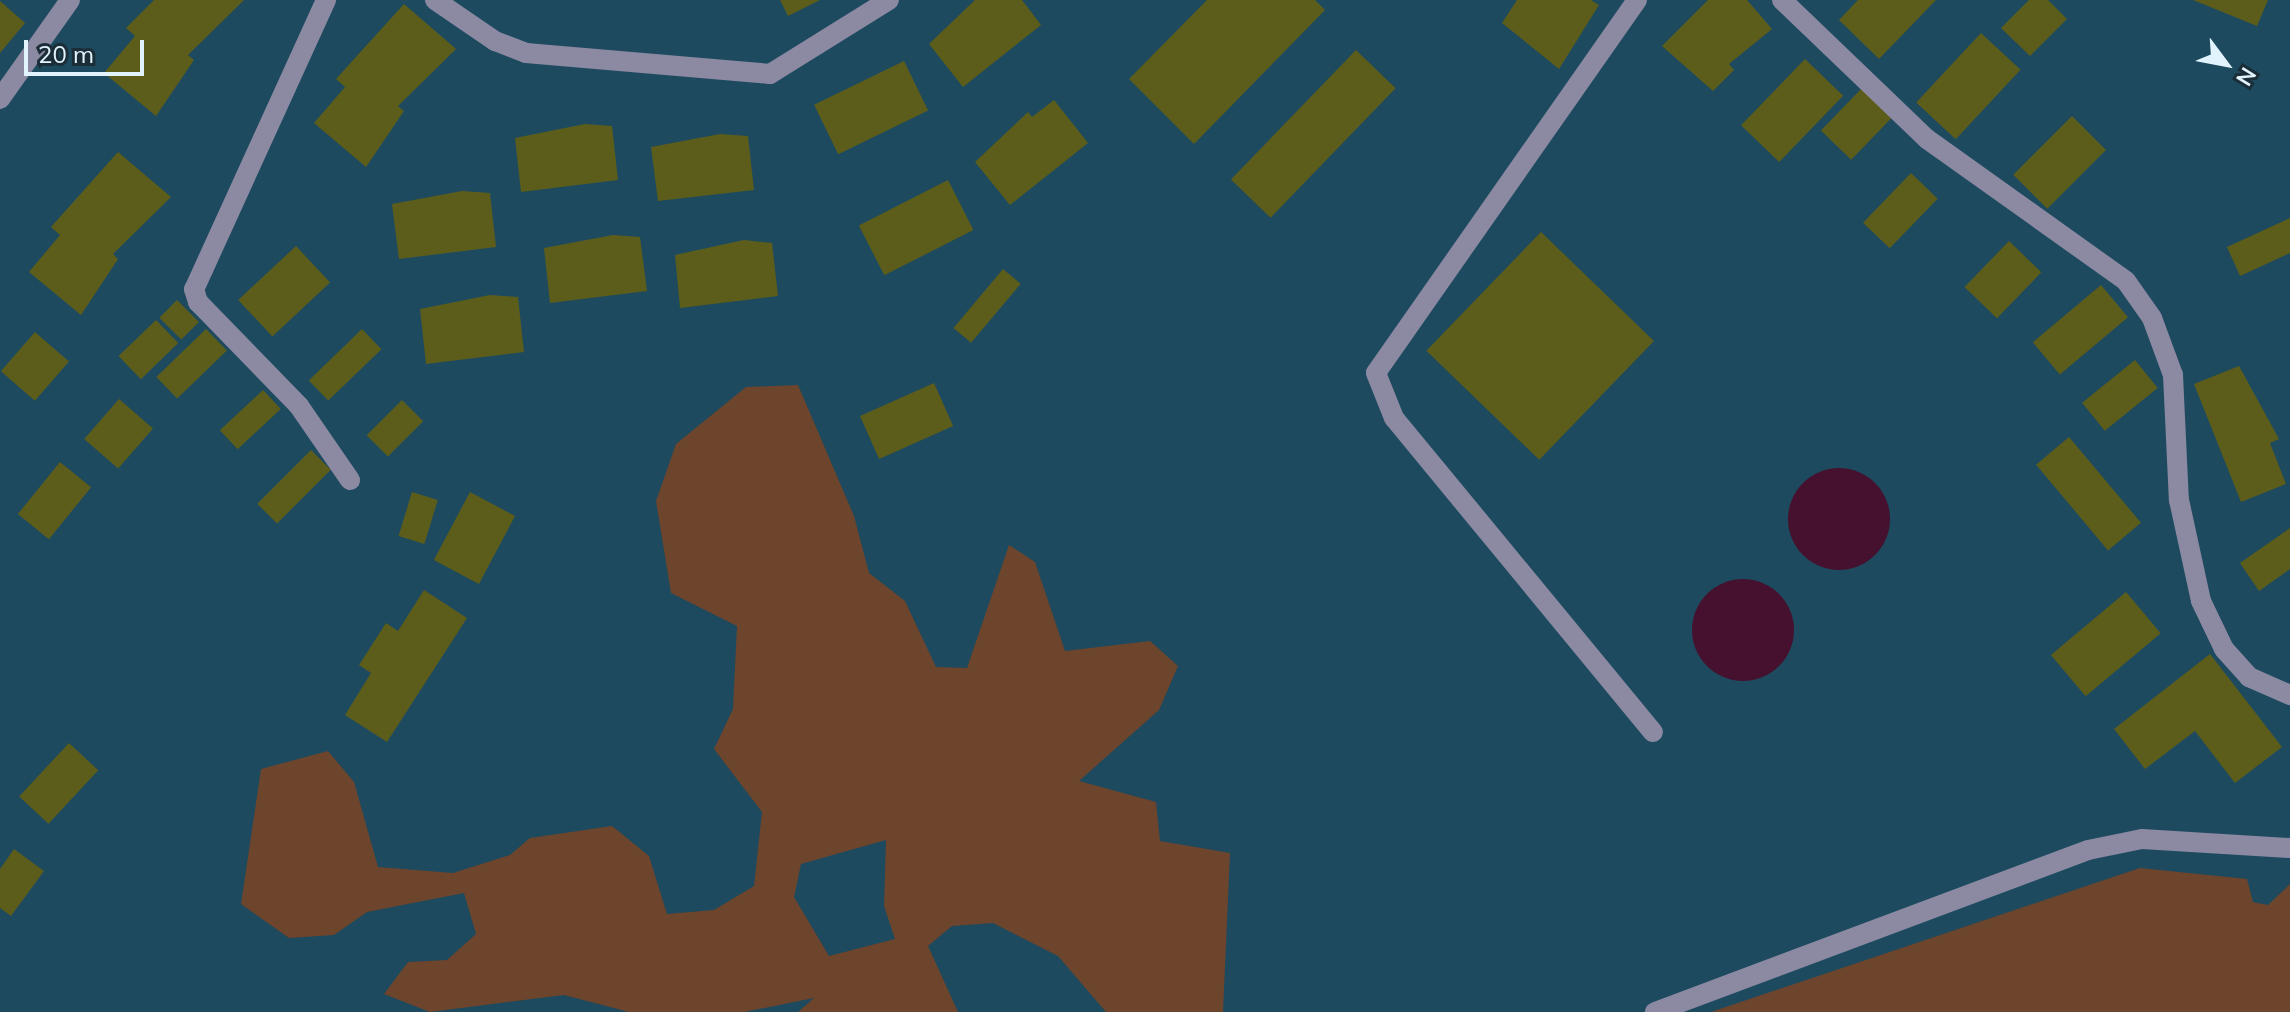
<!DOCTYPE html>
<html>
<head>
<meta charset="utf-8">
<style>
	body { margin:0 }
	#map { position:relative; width:2290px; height:1012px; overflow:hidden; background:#1d4a5e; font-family:Mulish,sans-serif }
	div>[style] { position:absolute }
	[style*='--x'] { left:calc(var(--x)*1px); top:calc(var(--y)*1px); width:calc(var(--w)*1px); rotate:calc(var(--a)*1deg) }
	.green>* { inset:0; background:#6d442c }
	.water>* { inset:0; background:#45112e }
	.round { border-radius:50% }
	.building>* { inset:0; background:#5d5d1b; transform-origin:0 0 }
	.minor>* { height:20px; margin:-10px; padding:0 10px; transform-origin:10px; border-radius:10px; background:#8c89a3 }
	span { translate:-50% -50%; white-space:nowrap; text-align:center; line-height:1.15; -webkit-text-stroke:8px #1b2d37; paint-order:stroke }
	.north { position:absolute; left:2186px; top:24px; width:80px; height:80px; -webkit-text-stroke:6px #1b2d37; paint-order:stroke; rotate:122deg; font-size:22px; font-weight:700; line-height:32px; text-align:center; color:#e1f4fe }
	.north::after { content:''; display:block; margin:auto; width:28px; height:36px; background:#e1f4fe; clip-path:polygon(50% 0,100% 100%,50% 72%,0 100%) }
	.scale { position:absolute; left:24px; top:40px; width:120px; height:36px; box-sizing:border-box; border:4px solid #e1f4fe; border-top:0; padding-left:10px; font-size:24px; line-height:28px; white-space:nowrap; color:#e1f4fe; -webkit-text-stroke:6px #1b2d37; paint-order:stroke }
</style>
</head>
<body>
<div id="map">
	<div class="green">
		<div style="clip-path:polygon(evenodd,798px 385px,854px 516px,869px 573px,905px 601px,936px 667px,967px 668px,1009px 545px,1035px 562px,1065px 651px,1150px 641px,1178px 666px,1159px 710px,1079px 781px,1156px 802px,1160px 841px,1230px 853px,1223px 1012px,1106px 1012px,1058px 956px,993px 923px,952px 926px,928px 946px,958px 1012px,798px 1012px,814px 998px,744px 1012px,629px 1012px,564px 995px,430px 1012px,384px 994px,408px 962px,447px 960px,476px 934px,464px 893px,367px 912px,334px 935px,289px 938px,241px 904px,261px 769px,328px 751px,354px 782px,378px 867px,453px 873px,510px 855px,530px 838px,612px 826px,649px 856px,667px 914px,714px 910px,754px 886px,762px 812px,714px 749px,733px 709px,737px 626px,671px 593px,656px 501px,676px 444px,746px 387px,798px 385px,886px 840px,884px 906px,895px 939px,829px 956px,794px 897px,801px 864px,886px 840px)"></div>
		<div style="clip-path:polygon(2140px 868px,2247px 879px,2253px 902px,2268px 905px,2290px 884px,2290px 1012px,1711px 1012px)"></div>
	</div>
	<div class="water">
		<div class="round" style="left:1788px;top:468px;width:102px;height:102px"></div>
		<div class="round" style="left:1692px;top:579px;width:102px;height:102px"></div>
	</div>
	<div class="building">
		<div style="clip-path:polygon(154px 0,244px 0,188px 55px,194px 60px,156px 116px,104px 73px,135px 36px,126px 28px)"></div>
		<div style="clip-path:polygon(780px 0,820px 0,788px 16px)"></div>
		<div style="clip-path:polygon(975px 0,1022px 0,1041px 25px,963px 87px,929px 44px)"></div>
		<div style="clip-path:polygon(1207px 0,1315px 0,1325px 10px,1194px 144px,1129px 79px)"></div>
		<div style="clip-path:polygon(1517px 0,1591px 0,1599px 5px,1559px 69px,1502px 23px)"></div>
		<div style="clip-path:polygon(1708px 0,1747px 0,1772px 29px,1729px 64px,1734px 70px,1713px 91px,1662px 46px)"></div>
		<div style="clip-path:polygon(1858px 0,1936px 0,1879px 59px,1839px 20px)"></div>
		<div style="clip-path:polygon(2029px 0,2048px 0,2067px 19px,2030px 56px,2001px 28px)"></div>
		<div style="clip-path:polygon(2193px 0,2268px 0,2257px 26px)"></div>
		<div style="clip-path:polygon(0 1px,25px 23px,0 53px)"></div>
		<div style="clip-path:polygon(404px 4px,456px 49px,398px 106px,404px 111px,366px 167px,314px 123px,345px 87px,336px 79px)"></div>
		<div style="left:1981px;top:33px;width:54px;height:95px;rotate:43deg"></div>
		<div style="left:1356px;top:50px;width:55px;height:180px;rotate:44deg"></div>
		<div style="left:1805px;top:59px;width:53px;height:92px;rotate:44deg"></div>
		<div style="left:904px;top:61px;width:55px;height:100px;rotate:64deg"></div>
		<div style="left:1864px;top:86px;width:42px;height:62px;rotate:44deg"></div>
		<div style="clip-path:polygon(1054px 100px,1088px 143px,1010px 205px,975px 162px,1028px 112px,1032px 117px)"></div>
		<div style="left:2072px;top:116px;width:48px;height:83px;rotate:45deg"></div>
		<div style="clip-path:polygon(585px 124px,612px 126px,618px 180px,521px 192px,515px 138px)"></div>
		<div style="clip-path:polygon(720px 134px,748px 136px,754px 190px,658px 201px,651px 147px)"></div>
		<div style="clip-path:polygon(118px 152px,171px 197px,113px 254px,118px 259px,81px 315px,29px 272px,60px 235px,51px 227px)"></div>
		<div style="left:1911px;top:173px;width:37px;height:69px;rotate:44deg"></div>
		<div style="left:948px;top:180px;width:56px;height:100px;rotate:63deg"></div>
		<div style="clip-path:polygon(462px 191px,490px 193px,496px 247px,399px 259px,392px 204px)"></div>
		<div style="clip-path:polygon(2290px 218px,2290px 253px,2240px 276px,2227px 247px)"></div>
		<div style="left:1541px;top:232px;width:157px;height:165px;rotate:44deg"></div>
		<div style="clip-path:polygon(613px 235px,640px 237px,647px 291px,550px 303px,544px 248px)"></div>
		<div style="clip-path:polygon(744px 240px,772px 243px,778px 296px,680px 308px,675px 255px)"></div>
		<div style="left:2009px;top:241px;width:45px;height:64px;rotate:44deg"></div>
		<div style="left:296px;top:246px;width:50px;height:79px;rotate:47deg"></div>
		<div style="left:1003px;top:269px;width:23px;height:77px;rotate:40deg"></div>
		<div style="left:2101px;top:285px;width:42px;height:89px;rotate:50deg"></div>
		<div style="clip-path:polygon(490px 295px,518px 297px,524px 352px,426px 364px,420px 309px)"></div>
		<div style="left:177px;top:300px;width:31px;height:25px;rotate:45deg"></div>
		<div style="left:156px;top:320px;width:32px;height:52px;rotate:46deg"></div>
		<div style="left:206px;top:329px;width:30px;height:69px;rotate:46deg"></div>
		<div style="left:362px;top:329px;width:28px;height:74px;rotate:46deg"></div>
		<div style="left:35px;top:332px;width:45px;height:52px;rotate:41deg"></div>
		<div style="left:2135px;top:360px;width:36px;height:68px;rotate:51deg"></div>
		<div style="clip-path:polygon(2239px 366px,2279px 439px,2270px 443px,2286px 484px,2241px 502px,2194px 384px)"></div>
		<div style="left:934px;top:383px;width:47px;height:81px;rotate:66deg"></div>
		<div style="left:263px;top:390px;width:26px;height:59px;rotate:47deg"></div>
		<div style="left:119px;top:399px;width:45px;height:53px;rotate:41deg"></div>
		<div style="left:402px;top:400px;width:30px;height:50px;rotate:45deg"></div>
		<div style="left:2069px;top:437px;width:112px;height:43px;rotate:50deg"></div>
		<div style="left:311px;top:450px;width:28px;height:76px;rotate:45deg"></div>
		<div style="left:60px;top:462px;width:40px;height:67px;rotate:39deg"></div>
		<div style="left:412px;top:492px;width:27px;height:46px;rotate:17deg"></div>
		<div style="left:470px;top:492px;width:51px;height:77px;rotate:28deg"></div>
		<div style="clip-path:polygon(2290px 528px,2290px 569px,2259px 591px,2240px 563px)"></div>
		<div style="clip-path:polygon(424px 590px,467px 618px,387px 742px,345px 715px,371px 673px,359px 665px,386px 623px,398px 631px)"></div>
		<div style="left:2126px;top:592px;width:54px;height:98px;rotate:50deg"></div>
		<div style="clip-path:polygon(2210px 654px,2282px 747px,2235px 783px,2195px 731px,2145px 769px,2114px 729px)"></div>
		<div style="left:69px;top:743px;width:40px;height:73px;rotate:43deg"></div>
		<div style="clip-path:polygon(14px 849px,44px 871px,11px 916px,0 908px,0 869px)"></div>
	</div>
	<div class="minor">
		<div style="--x:326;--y:0;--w:318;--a:114.5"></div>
		<div style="--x:194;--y:289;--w:14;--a:73"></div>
		<div style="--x:198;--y:302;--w:145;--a:45.8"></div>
		<div style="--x:299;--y:406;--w:90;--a:55.4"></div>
		<div style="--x:435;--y:0;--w:73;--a:34.3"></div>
		<div style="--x:495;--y:41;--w:33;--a:21"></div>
		<div style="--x:526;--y:53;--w:245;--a:4.9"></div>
		<div style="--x:770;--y:74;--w:140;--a:-31.9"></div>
		<div style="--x:1637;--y:0;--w:455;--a:125"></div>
		<div style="--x:1376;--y:373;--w:48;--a:68.2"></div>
		<div style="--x:1394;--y:418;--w:407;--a:50.5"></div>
		<div style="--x:1782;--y:0;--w:201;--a:43.8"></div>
		<div style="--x:1927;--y:139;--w:244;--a:35.5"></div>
		<div style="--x:2126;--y:281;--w:45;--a:54.9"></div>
		<div style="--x:2152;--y:318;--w:61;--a:69.8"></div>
		<div style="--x:2173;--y:375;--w:125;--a:87.3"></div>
		<div style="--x:2179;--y:500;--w:103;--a:77.7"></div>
		<div style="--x:2201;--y:601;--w:53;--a:64.4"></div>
		<div style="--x:2224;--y:649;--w:38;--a:48"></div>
		<div style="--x:2249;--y:677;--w:45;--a:23.7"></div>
		<div style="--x:0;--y:99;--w:121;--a:-54.7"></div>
		<div style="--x:1655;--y:1012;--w:462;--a:-20.5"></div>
		<div style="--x:2088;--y:850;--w:55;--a:-11.5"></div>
		<div style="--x:2142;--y:839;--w:148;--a:3.5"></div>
	</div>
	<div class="north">N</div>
	<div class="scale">20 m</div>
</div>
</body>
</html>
